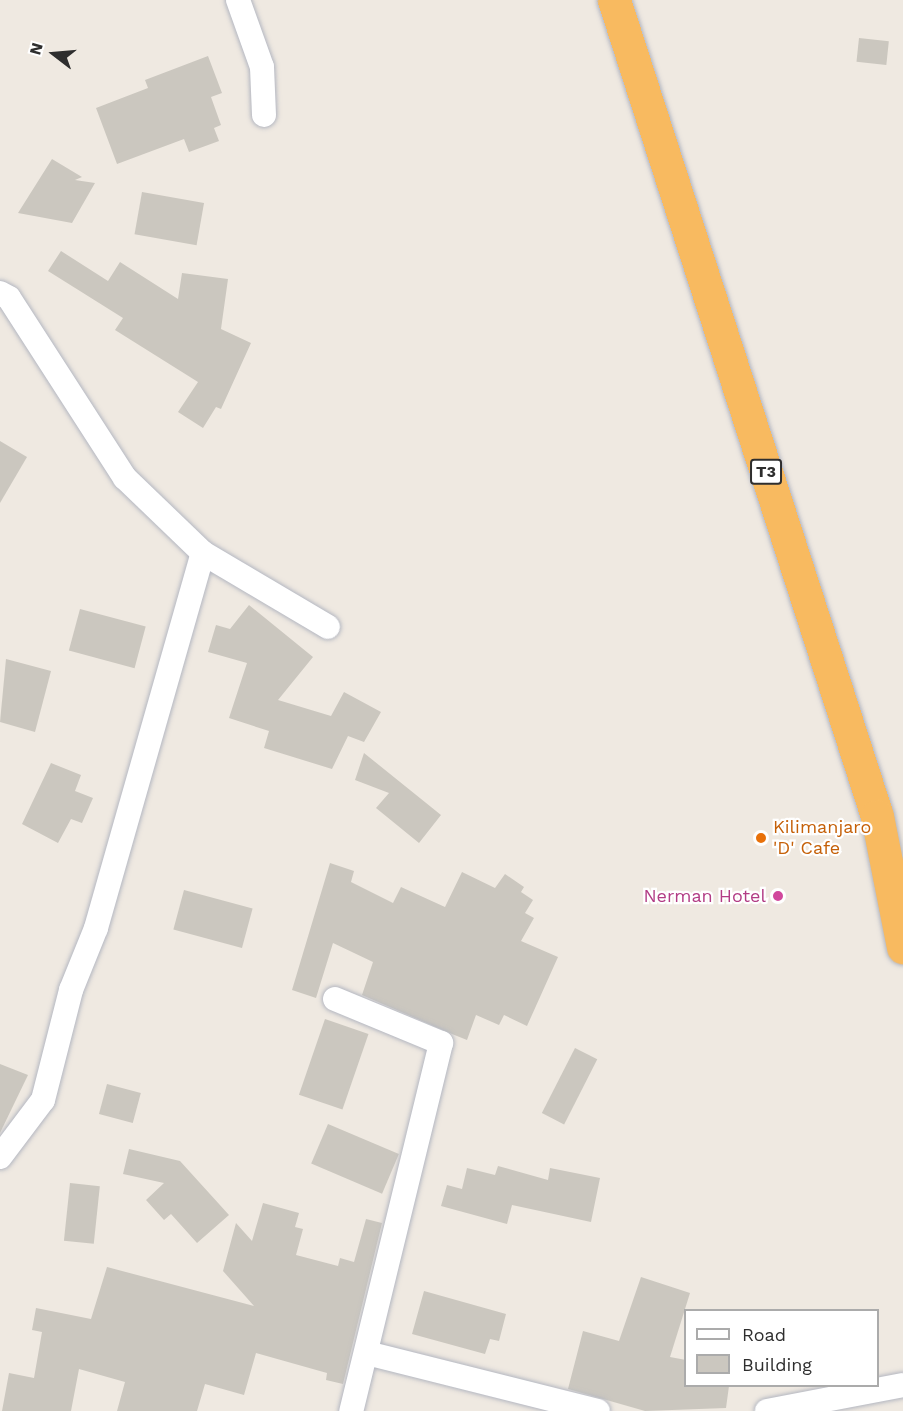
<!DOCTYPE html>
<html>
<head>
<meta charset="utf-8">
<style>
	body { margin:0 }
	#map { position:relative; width:903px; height:1411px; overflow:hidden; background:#efe9e1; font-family:"Work Sans",sans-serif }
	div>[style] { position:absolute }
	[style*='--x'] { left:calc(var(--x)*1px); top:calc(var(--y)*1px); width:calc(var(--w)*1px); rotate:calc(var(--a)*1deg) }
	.building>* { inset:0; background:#cbc7bf; transform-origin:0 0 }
	.roads { filter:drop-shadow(0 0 2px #b4b7c1) drop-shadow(0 0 2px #b4b7c1) }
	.minor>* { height:24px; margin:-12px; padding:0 12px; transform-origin:12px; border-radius:12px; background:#fff }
	.trunk>* { height:33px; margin:-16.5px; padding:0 16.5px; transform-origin:16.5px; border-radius:16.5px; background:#f8ba60 }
	.dots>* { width:16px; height:16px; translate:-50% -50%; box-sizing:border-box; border:3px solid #fff; border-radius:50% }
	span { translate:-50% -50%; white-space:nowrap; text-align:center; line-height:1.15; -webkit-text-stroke:4.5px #fff; paint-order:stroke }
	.shield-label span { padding:2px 4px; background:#fff; border:2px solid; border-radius:4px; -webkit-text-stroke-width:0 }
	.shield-label { font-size:16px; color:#2e2e2e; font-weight:700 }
	.food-label { font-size:18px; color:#c56008 }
	.left { translate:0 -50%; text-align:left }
	.hotel-label { font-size:18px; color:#b23c85 }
	.right { translate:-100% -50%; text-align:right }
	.legend { position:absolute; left:684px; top:1309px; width:195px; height:78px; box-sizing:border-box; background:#fff; border:2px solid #ababab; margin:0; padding:8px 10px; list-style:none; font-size:18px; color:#2e2e2e }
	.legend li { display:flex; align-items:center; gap:12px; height:30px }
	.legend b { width:30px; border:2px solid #ababab }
	.north { position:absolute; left:24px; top:24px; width:60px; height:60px; -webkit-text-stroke:4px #fff; paint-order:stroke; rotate:286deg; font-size:16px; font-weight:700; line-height:24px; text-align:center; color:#2e2e2e }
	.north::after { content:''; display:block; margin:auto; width:21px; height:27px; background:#2e2e2e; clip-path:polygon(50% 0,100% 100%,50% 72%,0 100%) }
</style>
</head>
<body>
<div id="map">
	<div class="building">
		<div style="left:859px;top:38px;width:30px;height:24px;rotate:6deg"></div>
		<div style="clip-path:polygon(208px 56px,222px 93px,211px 97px,221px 125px,214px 128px,219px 141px,189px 152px,184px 139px,117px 164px,96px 108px,148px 88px,145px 80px)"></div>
		<div style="clip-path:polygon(52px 159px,82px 177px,75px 180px,95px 183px,72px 223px,18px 213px)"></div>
		<div style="left:142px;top:192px;width:63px;height:43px;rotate:10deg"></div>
		<div style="clip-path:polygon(61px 251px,108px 281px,120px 262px,178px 299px,182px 273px,228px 279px,221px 329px,251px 343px,221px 409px,216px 407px,203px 428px,178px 412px,198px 382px,115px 330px,123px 318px,48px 271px)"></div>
		<div style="clip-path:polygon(0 441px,27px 457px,0 503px)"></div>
		<div style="clip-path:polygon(249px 605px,313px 657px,278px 700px,331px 716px,344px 692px,381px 712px,364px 742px,348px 736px,332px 769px,264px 748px,269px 731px,229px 718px,247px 663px,208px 652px,216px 625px,230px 629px)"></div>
		<div style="left:80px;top:609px;width:68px;height:43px;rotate:15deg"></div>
		<div style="clip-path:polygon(6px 659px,51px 671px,35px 732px,0 722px)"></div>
		<div style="clip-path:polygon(364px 753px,441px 815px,419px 843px,376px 808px,389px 793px,355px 780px)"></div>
		<div style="clip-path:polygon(51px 763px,81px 775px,75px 791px,93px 798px,82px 823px,71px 819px,58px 843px,22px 824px)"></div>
		<div style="clip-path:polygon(330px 863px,354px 871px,351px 882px,393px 903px,401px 887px,445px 907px,462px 872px,495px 888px,505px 874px,524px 887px,521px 892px,533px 900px,525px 913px,534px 918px,521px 941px,558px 957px,527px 1026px,504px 1015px,499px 1025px,476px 1015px,467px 1040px,452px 1034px,362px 995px,373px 962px,333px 943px,316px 998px,292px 990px)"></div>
		<div style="left:184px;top:890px;width:71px;height:41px;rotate:15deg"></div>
		<div style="left:325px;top:1019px;width:46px;height:80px;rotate:19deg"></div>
		<div style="left:575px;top:1048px;width:25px;height:73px;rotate:27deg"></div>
		<div style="clip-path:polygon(0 1064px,28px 1075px,0 1133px)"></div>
		<div style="left:107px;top:1084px;width:35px;height:31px;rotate:15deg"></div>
		<div style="left:328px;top:1124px;width:77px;height:43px;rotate:23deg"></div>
		<div style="clip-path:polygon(129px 1149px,180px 1161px,229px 1215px,197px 1243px,171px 1214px,164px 1220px,146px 1200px,164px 1183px,123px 1174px)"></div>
		<div style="clip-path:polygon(498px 1166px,548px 1180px,550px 1168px,600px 1178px,591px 1222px,512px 1205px,507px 1224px,441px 1206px,447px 1185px,462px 1189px,467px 1168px,495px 1175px)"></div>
		<div style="left:70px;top:1183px;width:30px;height:58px;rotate:6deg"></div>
		<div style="clip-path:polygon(263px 1203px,299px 1213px,295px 1227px,303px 1229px,296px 1255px,338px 1266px,340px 1258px,354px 1262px,366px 1219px,382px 1223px,343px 1384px,326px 1380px,327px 1373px,256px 1353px,244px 1395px,205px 1384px,197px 1411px,117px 1411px,125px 1382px,79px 1369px,71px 1411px,2px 1411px,9px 1373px,34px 1378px,42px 1332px,32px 1330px,36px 1308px,91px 1319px,107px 1267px,254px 1306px,223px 1271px,236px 1223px,252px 1241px)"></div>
		<div style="clip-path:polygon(641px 1277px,690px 1293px,670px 1357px,686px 1360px,686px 1386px,729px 1386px,726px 1408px,645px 1411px,568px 1389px,583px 1331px,619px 1341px)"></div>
		<div style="clip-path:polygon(424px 1291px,506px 1314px,499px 1341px,490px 1339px,485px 1354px,412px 1334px)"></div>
	</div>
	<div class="roads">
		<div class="minor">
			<div style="--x:238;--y:0;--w:71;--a:70.3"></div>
			<div style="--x:262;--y:67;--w:48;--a:87.6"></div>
			<div style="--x:0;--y:293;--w:10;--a:29"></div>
			<div style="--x:9;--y:298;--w:214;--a:57.2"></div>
			<div style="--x:125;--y:478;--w:108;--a:43.9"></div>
			<div style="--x:203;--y:553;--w:145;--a:30.6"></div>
			<div style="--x:335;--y:999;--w:115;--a:22.5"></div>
			<div style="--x:441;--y:1043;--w:379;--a:103.7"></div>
			<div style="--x:0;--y:1157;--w:71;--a:-53"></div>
			<div style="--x:43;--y:1100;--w:114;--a:-75.7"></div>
			<div style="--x:71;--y:990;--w:67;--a:-68"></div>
			<div style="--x:96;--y:928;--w:390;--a:-74.1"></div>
			<div style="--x:367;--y:1353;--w:238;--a:14.1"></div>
			<div style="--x:767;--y:1411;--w:138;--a:-10.8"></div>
		</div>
		<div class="trunk">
			<div style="--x:614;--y:0;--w:857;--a:72.14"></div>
			<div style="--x:877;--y:816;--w:134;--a:78.8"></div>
		</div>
	</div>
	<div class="dots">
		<div style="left:761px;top:838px;background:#e8710a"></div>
		<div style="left:778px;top:896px;background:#d1479c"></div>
	</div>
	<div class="shield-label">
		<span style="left:766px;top:472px">T3</span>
	</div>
	<div class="food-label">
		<span class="left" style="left:773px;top:838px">Kilimanjaro<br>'D' Cafe</span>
	</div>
	<div class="hotel-label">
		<span class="right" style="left:766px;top:896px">Nerman Hotel</span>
	</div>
	<ul class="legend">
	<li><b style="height:8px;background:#fff"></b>Road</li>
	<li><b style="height:16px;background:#cbc7bf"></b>Building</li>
	</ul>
	<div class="north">N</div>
</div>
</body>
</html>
